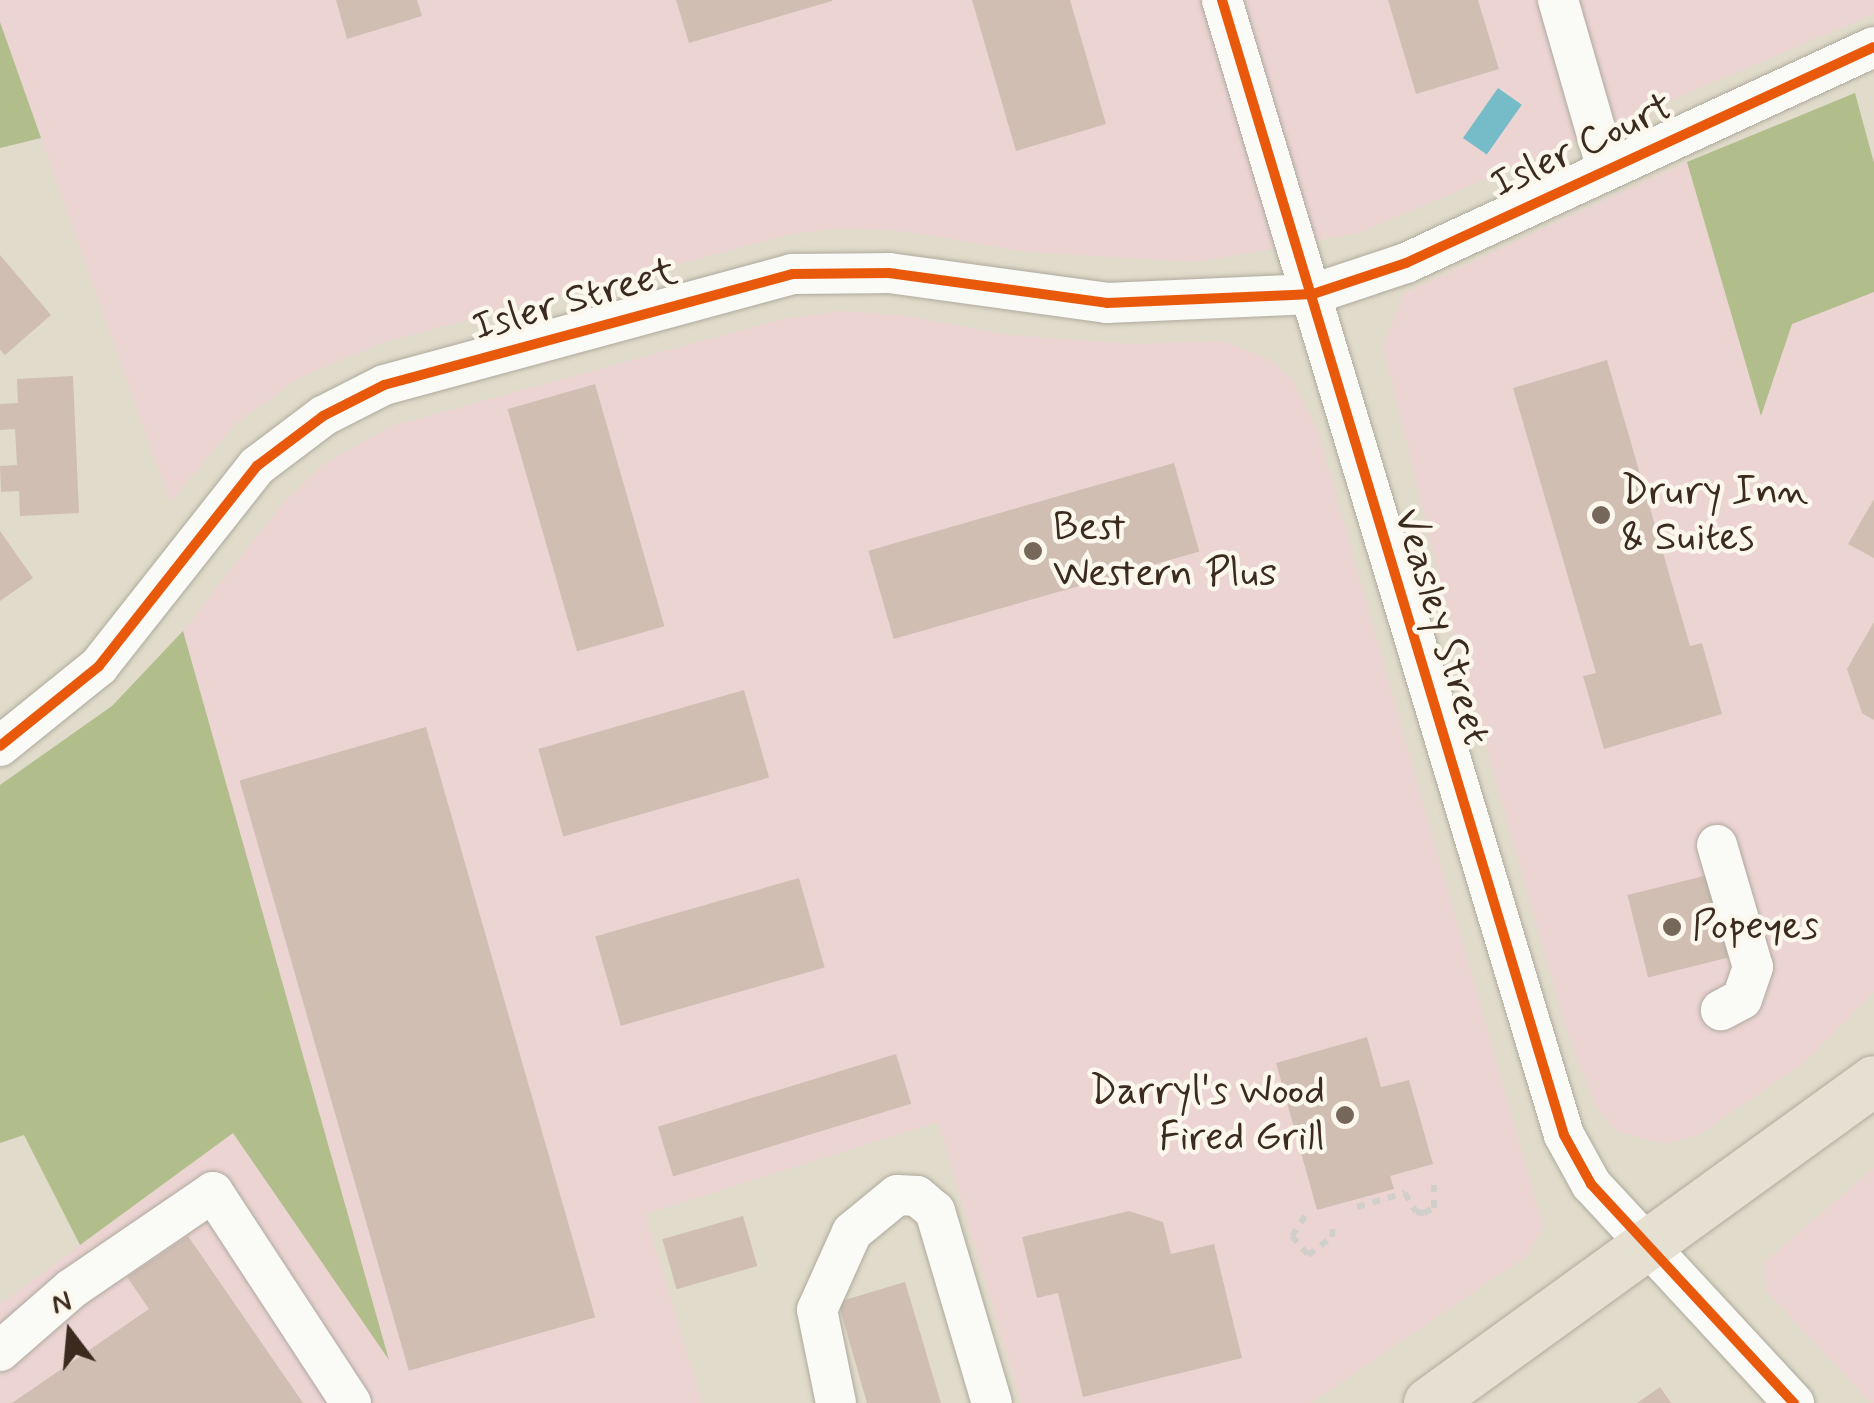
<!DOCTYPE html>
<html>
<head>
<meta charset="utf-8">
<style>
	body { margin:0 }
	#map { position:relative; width:1874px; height:1403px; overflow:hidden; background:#e0dbca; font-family:Mynerve,sans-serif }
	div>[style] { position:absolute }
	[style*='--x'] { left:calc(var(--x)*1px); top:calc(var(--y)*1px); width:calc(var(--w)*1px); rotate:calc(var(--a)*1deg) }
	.built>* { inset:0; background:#ecd4d3 }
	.forest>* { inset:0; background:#b1bd8a }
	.water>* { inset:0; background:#76bbc8; transform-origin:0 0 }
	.building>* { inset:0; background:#d0beb3; transform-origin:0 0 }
	.path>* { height:6px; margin-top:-3px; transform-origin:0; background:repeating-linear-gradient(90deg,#d1cfca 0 8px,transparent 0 16px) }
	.roads { filter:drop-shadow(0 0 2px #afaa9e) drop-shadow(0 0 2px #afaa9e) }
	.minor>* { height:40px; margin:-20px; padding:0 20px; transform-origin:20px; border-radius:20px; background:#fafaf7 }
	.major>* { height:50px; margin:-25px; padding:0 25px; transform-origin:25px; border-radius:25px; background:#e6e0d2 }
	.cycleway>* { height:10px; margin:-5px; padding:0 5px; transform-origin:5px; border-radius:5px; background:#e8590c }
	.dots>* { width:28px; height:28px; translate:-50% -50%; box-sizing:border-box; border:5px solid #fbf7ec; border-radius:50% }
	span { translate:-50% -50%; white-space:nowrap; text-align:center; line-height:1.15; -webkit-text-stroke:9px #fbf7ec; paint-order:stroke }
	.street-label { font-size:40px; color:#3b2a1e }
	.poi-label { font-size:40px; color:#3b2a1e }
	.left { translate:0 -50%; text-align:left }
	.right { translate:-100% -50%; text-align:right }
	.north { position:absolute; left:20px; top:1283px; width:100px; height:100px; -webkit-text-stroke:8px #fbf7ec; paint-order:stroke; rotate:344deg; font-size:28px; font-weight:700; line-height:40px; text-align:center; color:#3b2a1e }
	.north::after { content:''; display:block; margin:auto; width:35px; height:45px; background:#3b2a1e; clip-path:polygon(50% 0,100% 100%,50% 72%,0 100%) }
</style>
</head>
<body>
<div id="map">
	<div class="built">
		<div style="clip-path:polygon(0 0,1874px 0,1874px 14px,1359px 233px,1198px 262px,1026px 252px,909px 232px,845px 228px,792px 234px,381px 343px,299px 378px,236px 423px,170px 502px,0 22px)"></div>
		<div style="clip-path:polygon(1687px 162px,1760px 414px,1792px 324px,1874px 292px,1874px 992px,1804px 1063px,1698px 1135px,1665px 1144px,1616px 1131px,1597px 1108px,1568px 1035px,1450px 620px,1383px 347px,1404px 293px)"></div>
		<div style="clip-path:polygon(840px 311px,901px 315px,1009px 335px,1134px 344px,1223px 341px,1269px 359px,1292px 379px,1318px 432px,1543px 1226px,1528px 1255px,1311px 1403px,1021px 1403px,938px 1122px,645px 1214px,702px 1403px,0 1403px,0 1304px,233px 1133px,387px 1356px,183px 631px,282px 504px,322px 465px,391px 426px,782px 319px)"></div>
		<div style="clip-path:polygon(1874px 1168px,1874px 1403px,1871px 1403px,1766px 1291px,1763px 1263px)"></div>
	</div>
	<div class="forest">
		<div style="clip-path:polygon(0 22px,41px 138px,0 148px)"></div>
		<div style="clip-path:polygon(1855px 93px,1874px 163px,1874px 292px,1792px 324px,1761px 416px,1687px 162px)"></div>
		<div style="clip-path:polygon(183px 631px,389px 1360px,233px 1133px,80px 1245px,24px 1135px,0 1143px,0 785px,112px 706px)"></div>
	</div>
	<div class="water">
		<div style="left:1498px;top:88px;width:29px;height:61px;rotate:35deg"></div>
	</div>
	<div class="building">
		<div style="clip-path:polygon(336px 0,417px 0,422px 16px,347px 39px)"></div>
		<div style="clip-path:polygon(676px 0,832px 0,832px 1px,689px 43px)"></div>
		<div style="clip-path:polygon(972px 0,1070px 0,1106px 124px,1016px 151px)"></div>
		<div style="clip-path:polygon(1388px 0,1478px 0,1499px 69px,1416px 94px)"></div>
		<div style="clip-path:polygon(0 255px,51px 315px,5px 355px,0 350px)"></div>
		<div style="clip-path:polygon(1607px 360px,1690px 646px,1702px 643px,1722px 714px,1604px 749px,1583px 676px,1596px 673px,1513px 388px)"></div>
		<div style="clip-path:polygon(73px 376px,79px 513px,20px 516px,19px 491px,1px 492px,0 466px,17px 465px,15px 429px,0 430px,0 404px,18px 403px,17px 379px)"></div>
		<div style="left:595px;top:384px;width:252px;height:91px;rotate:74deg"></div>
		<div style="left:1174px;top:463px;width:92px;height:318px;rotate:74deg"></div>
		<div style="clip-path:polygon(1874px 499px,1874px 558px,1848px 544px)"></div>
		<div style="clip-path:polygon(0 531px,33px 578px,0 601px)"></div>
		<div style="clip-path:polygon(1874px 622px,1874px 720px,1862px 713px,1847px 669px)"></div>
		<div style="left:744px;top:690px;width:91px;height:214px;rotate:74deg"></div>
		<div style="left:426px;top:727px;width:614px;height:194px;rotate:74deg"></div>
		<div style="left:1708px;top:875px;width:85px;height:83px;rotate:76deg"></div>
		<div style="left:799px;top:878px;width:93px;height:212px;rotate:74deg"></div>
		<div style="clip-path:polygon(1367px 1037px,1381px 1087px,1409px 1080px,1433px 1164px,1390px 1176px,1394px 1189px,1317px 1210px,1276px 1063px)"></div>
		<div style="left:896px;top:1054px;width:52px;height:249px;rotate:73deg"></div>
		<div style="clip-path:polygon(1129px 1211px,1163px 1222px,1171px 1254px,1214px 1244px,1242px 1358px,1083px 1397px,1058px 1293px,1037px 1298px,1022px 1237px)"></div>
		<div style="left:743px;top:1216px;width:52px;height:84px;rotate:74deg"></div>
		<div style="clip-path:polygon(188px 1236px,303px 1403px,12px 1403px,149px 1309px,127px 1277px)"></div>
		<div style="clip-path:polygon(905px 1282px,941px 1403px,867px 1403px,838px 1302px)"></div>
		<div style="clip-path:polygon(1660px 1387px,1671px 1403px,1637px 1403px)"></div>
	</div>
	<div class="path">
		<div style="--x:1357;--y:1207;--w:50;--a:-16.3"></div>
		<div style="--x:1405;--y:1193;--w:22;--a:60"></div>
		<div style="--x:1416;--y:1212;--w:8;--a:7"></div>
		<div style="--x:1424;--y:1213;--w:11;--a:-27"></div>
		<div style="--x:1434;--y:1208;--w:23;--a:-90"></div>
		<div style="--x:1305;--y:1216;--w:24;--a:123"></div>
		<div style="--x:1292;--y:1236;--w:25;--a:50"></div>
		<div style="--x:1308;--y:1255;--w:30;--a:-37"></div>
		<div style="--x:1332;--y:1237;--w:12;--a:-85"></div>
	</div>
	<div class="roads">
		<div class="minor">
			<div style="--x:1222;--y:0;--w:1185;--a:73.23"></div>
			<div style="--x:1564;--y:1135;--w:56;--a:61.1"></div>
			<div style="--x:1591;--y:1184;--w:299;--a:47.2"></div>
			<div style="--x:1558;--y:0;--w:173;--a:73.9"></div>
			<div style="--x:0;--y:746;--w:127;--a:-38.9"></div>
			<div style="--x:99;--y:666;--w:255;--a:-51.7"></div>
			<div style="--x:257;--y:466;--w:83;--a:-37.1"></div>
			<div style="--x:323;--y:416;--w:68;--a:-26.9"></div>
			<div style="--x:384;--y:385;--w:423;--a:-15.2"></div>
			<div style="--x:792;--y:274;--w:97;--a:-0.6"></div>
			<div style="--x:889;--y:273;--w:220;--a:7.8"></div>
			<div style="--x:1107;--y:303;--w:206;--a:-2.5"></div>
			<div style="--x:1313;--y:294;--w:98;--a:-18.4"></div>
			<div style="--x:1406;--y:263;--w:515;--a:-24.78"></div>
			<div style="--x:1717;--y:845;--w:127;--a:73.6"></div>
			<div style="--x:1753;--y:967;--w:34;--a:109"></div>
			<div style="--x:1742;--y:999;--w:24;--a:152"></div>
			<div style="--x:0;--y:1351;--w:94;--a:-41.1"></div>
			<div style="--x:71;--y:1289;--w:172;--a:-34.3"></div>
			<div style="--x:213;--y:1192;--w:252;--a:56.8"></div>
			<div style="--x:836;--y:1403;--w:95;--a:-101.5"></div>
			<div style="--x:817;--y:1310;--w:85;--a:-65.8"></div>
			<div style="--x:852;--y:1232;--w:58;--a:-39.4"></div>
			<div style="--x:897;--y:1195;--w:20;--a:3"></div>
			<div style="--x:917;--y:1196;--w:23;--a:40"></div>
			<div style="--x:935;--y:1211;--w:200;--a:73.5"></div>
		</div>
		<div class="major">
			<div style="--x:1429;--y:1403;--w:549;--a:-35.89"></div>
		</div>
	</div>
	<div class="cycleway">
		<div style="--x:1222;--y:0;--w:1185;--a:73.23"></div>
		<div style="--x:1564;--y:1135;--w:56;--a:61.1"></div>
		<div style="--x:1591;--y:1184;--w:299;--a:47.2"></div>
		<div style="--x:0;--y:746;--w:127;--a:-38.9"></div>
		<div style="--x:99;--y:666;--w:255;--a:-51.7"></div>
		<div style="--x:257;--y:466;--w:83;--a:-37.1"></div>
		<div style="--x:323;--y:416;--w:68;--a:-26.9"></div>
		<div style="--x:384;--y:385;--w:423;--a:-15.2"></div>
		<div style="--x:792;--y:274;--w:97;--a:-0.6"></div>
		<div style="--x:889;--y:273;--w:220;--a:7.8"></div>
		<div style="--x:1107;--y:303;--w:206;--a:-2.5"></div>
		<div style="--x:1313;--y:294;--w:98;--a:-18.4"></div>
		<div style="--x:1406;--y:263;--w:515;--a:-24.78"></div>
	</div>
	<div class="dots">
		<div style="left:1601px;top:515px;background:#75685a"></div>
		<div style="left:1033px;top:551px;background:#75685a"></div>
		<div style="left:1672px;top:927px;background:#75685a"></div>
		<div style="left:1345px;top:1115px;background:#75685a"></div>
	</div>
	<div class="street-label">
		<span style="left:1582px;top:146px;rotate:-25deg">Isler Court</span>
		<span style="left:575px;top:300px;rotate:-16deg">Isler Street</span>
		<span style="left:1441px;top:627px;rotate:73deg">Veasley Street</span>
	</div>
	<div class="poi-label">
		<span class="left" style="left:1621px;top:515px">Drury Inn<br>&amp; Suites</span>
		<span class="left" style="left:1053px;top:551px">Best<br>Western Plus</span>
		<span class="left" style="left:1692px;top:927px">Popeyes</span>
		<span class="right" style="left:1325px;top:1115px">Darryl's Wood<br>Fired Grill</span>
	</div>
	<div class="north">N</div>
</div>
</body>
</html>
